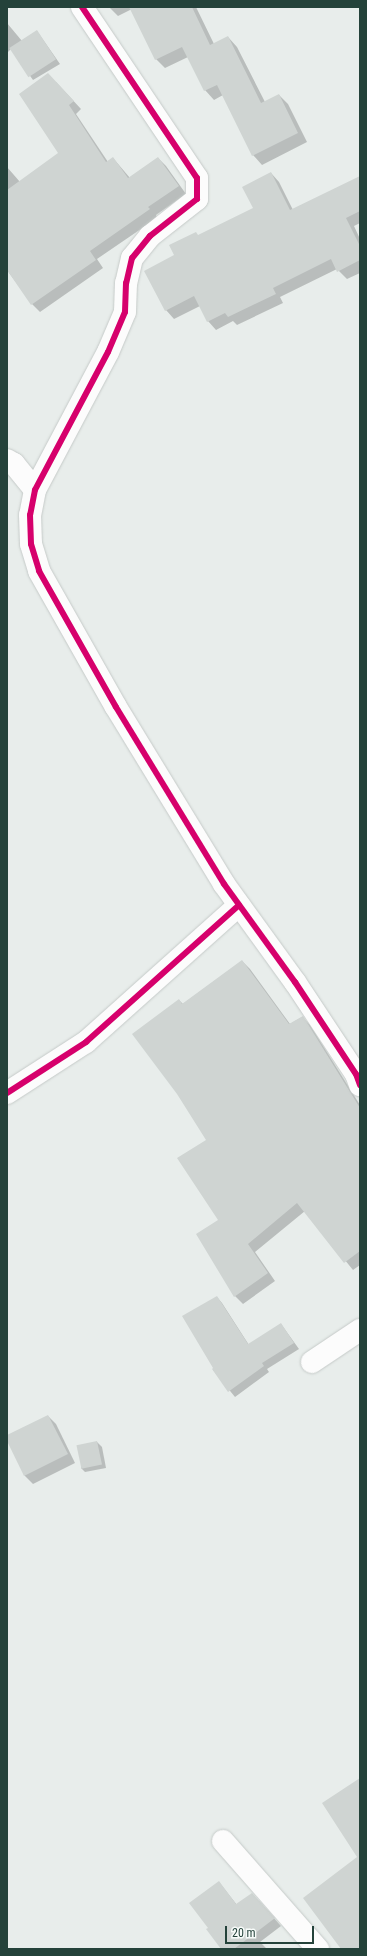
<!DOCTYPE html>
<html>
<head>
<meta charset="utf-8">
<style>
	body { margin:0 }
	#map { position:relative; width:367px; height:1956px; overflow:hidden; background:#e8edeb; font-family:"Roboto Condensed",sans-serif }
	div>[style] { position:absolute }
	[style*='--x'] { left:calc(var(--x)*1px); top:calc(var(--y)*1px); width:calc(var(--w)*1px); rotate:calc(var(--a)*1deg) }
	.shadow>* { inset:0; background:#0003 }
	.building>* { inset:0; background:#cfd4d2; transform-origin:0 0 }
	.roads { filter:drop-shadow(0 0 1px #c5cac8) drop-shadow(0 0 1px #c5cac8) }
	.minor>* { height:22px; margin:-11px; padding:0 11px; transform-origin:11px; border-radius:11px; background:#fcfcfc }
	.cycleway>* { height:6px; margin:-3px; padding:0 3px; transform-origin:3px; border-radius:3px; background:#d6006c }
	span { translate:-50% -50%; white-space:nowrap; text-align:center; line-height:1.15; -webkit-text-stroke:3.5px #f7fbf9; paint-order:stroke }
	.frame { position:absolute; inset:0; border:8px solid #24423a; pointer-events:none }
	.scale { position:absolute; left:225px; top:1926px; width:89px; height:18px; box-sizing:border-box; border:2px solid #24423a; border-top:0; padding-left:5px; font-size:12px; line-height:14px; white-space:nowrap; color:#24423a; -webkit-text-stroke:3px #f7fbf9; paint-order:stroke }
</style>
</head>
<body>
<div id="map">
	<div class="shadow">
		<div style="clip-path:polygon(109px 7px,196px 7px,214px 44px,228px 37px,237px 47px,265px 102px,279px 95px,288px 104px,307px 142px,262px 165px,253px 155px,223px 95px,214px 100px,205px 90px,188px 57px,165px 68px,156px 59px,132px 9px,118px 16px)"></div>
		<div style="clip-path:polygon(7px 23px,22px 41px,37px 31px,60px 64px,33px 80px,11px 49px,7px 53px)"></div>
		<div style="clip-path:polygon(56px 82px,81px 109px,76px 114px,108px 162px,113px 158px,130px 178px,158px 158px,166px 166px,186px 194px,156px 215px,157px 218px,97px 259px,103px 268px,40px 312px,32px 304px,7px 270px,7px 167px,20px 182px,60px 154px)"></div>
		<div style="clip-path:polygon(271px 173px,279px 182px,293px 210px,360px 177px,360px 223px,354px 226px,360px 239px,360px 273px,347px 279px,337px 269px,280px 297px,283px 303px,237px 325px,233px 321px,216px 330px,208px 321px,200px 306px,174px 319px,166px 310px,175px 255px,199px 236px,254px 209px)"></div>
		<div style="clip-path:polygon(242px 961px,250px 969px,290px 1024px,302px 1017px,310px 1025px,360px 1105px,360px 1265px,353px 1270px,305px 1211px,255px 1252px,275px 1281px,243px 1304px,235px 1296px,219px 1221px,207px 1140px,179px 1000px,183px 1004px)"></div>
		<div style="clip-path:polygon(217px 1297px,222px 1303px,249px 1345px,281px 1324px,299px 1349px,267px 1369px,269px 1372px,235px 1397px,213px 1370px)"></div>
		<div style="clip-path:polygon(48px 1416px,56px 1424px,75px 1463px,33px 1484px,25px 1476px,7px 1436px)"></div>
		<div style="clip-path:polygon(97px 1442px,102px 1447px,106px 1468px,85px 1472px,81px 1468px)"></div>
		<div style="clip-path:polygon(219px 1882px,237px 1905px,259px 1901px,281px 1926px,260px 1942px,267px 1949px,222px 1949px,209px 1928px)"></div>
	</div>
	<div class="building">
		<div style="clip-path:polygon(129px 7px,192px 7px,210px 45px,228px 36px,261px 103px,279px 94px,298px 133px,252px 156px,217px 85px,204px 91px,182px 47px,155px 60px)"></div>
		<div style="left:37px;top:30px;width:35px;height:33px;rotate:57deg"></div>
		<div style="clip-path:polygon(48px 73px,74px 101px,69px 105px,106px 162px,113px 157px,128px 178px,158px 157px,179px 186px,148px 207px,150px 209px,90px 251px,96px 260px,31px 305px,7px 270px,7px 190px,58px 153px,19px 94px)"></div>
		<div style="clip-path:polygon(271px 172px,290px 210px,360px 176px,360px 211px,346px 218px,360px 246px,360px 260px,337px 272px,331px 259px,273px 288px,276px 294px,228px 317px,225px 313px,207px 322px,194px 296px,165px 311px,144px 271px,174px 255px,169px 245px,196px 232px,198px 235px,253px 208px,242px 187px)"></div>
		<div style="clip-path:polygon(242px 960px,289px 1024px,303px 1016px,360px 1108px,360px 1251px,344px 1263px,297px 1203px,248px 1244px,268px 1273px,234px 1297px,196px 1234px,218px 1220px,177px 1158px,206px 1140px,177px 1094px,132px 1034px,179px 999px,182px 1004px)"></div>
		<div style="clip-path:polygon(217px 1296px,248px 1344px,281px 1323px,294px 1343px,262px 1363px,264px 1366px,228px 1392px,212px 1369px,213px 1368px,182px 1316px)"></div>
		<div style="clip-path:polygon(48px 1415px,68px 1454px,24px 1476px,7px 1441px,7px 1435px)"></div>
		<div style="left:97px;top:1441px;width:24px;height:21px;rotate:78deg"></div>
		<div style="clip-path:polygon(360px 1778px,360px 1949px,341px 1949px,303px 1898px,357px 1857px,322px 1803px)"></div>
		<div style="clip-path:polygon(219px 1881px,236px 1904px,252px 1893px,275px 1918px,234px 1949px,221px 1949px,206px 1929px,208px 1928px,189px 1903px)"></div>
	</div>
	<div class="roads">
		<div class="minor">
			<div style="--x:82;--y:7;--w:206;--a:56.1"></div>
			<div style="--x:197;--y:178;--w:21;--a:90"></div>
			<div style="--x:197;--y:199;--w:60;--a:141.8"></div>
			<div style="--x:150;--y:236;--w:28;--a:129"></div>
			<div style="--x:132;--y:258;--w:26;--a:103"></div>
			<div style="--x:126;--y:283;--w:29;--a:92"></div>
			<div style="--x:125;--y:312;--w:43;--a:113"></div>
			<div style="--x:108;--y:352;--w:156;--a:117.9"></div>
			<div style="--x:35;--y:490;--w:25;--a:101"></div>
			<div style="--x:30;--y:515;--w:29;--a:88"></div>
			<div style="--x:31;--y:544;--w:28;--a:73"></div>
			<div style="--x:39;--y:571;--w:156;--a:60.5"></div>
			<div style="--x:116;--y:707;--w:207;--a:58.6"></div>
			<div style="--x:224;--y:884;--w:121;--a:54.1"></div>
			<div style="--x:295;--y:982;--w:110;--a:56.5"></div>
			<div style="--x:356;--y:1074;--w:12;--a:70"></div>
			<div style="--x:7;--y:460;--w:8;--a:30"></div>
			<div style="--x:14;--y:464;--w:33;--a:51"></div>
			<div style="--x:7;--y:1093;--w:94;--a:-32.8"></div>
			<div style="--x:86;--y:1042;--w:205;--a:-41.8"></div>
			<div style="--x:312;--y:1362;--w:58;--a:-33.7"></div>
			<div style="--x:223;--y:1841;--w:144;--a:48.7"></div>
		</div>
	</div>
	<div class="cycleway">
		<div style="--x:82;--y:7;--w:206;--a:56.1"></div>
		<div style="--x:197;--y:178;--w:21;--a:90"></div>
		<div style="--x:197;--y:199;--w:60;--a:141.8"></div>
		<div style="--x:150;--y:236;--w:28;--a:129"></div>
		<div style="--x:132;--y:258;--w:26;--a:103"></div>
		<div style="--x:126;--y:283;--w:29;--a:92"></div>
		<div style="--x:125;--y:312;--w:43;--a:113"></div>
		<div style="--x:108;--y:352;--w:156;--a:117.9"></div>
		<div style="--x:35;--y:490;--w:25;--a:101"></div>
		<div style="--x:30;--y:515;--w:29;--a:88"></div>
		<div style="--x:31;--y:544;--w:28;--a:73"></div>
		<div style="--x:39;--y:571;--w:156;--a:60.5"></div>
		<div style="--x:116;--y:707;--w:207;--a:58.6"></div>
		<div style="--x:224;--y:884;--w:121;--a:54.1"></div>
		<div style="--x:295;--y:982;--w:110;--a:56.5"></div>
		<div style="--x:356;--y:1074;--w:12;--a:70"></div>
		<div style="--x:7;--y:1093;--w:94;--a:-32.8"></div>
		<div style="--x:86;--y:1042;--w:205;--a:-41.8"></div>
	</div>
	<div class="frame"></div>
	<div class="scale">20 m</div>
</div>
</body>
</html>
